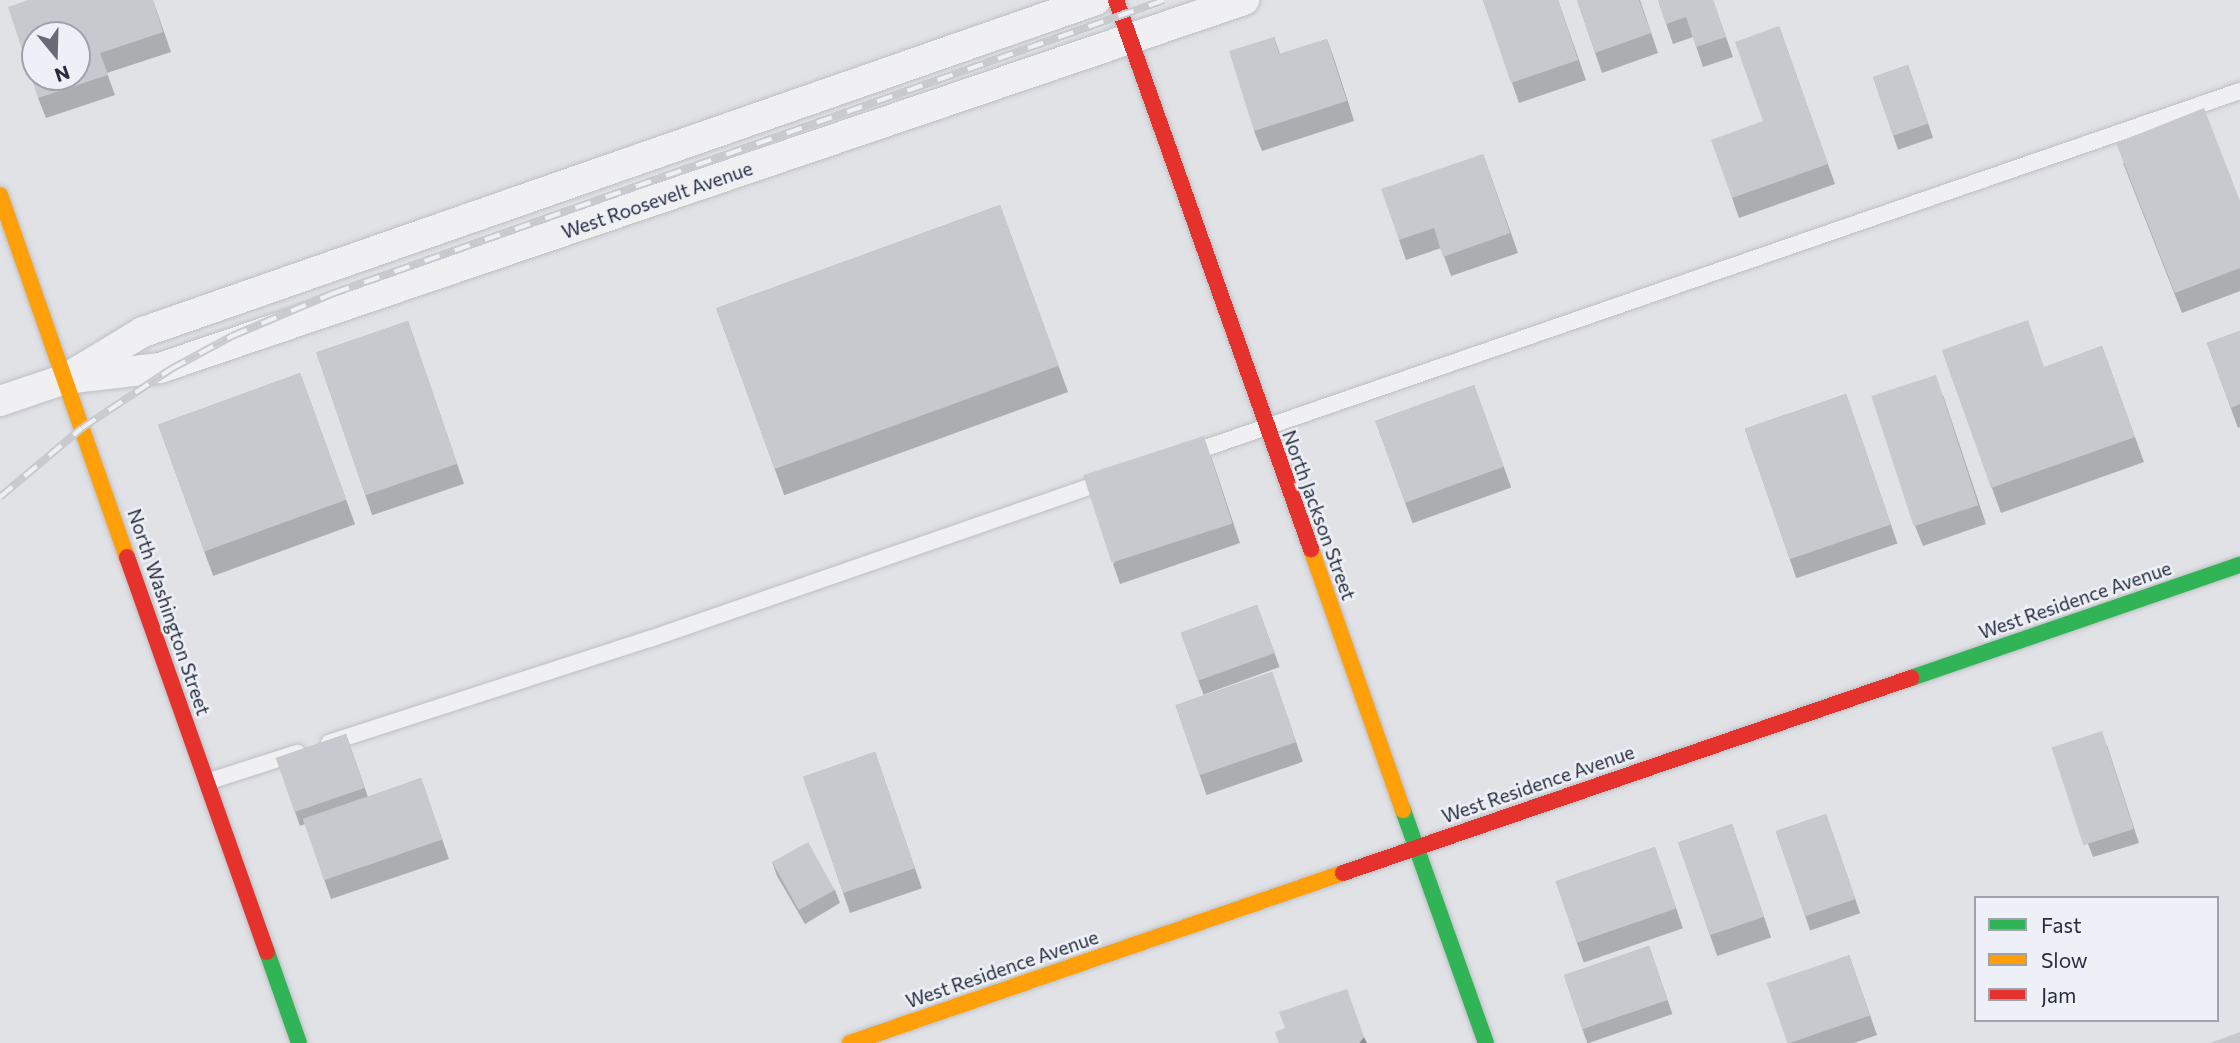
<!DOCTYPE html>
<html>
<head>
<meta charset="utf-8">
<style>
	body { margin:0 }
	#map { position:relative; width:2240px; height:1043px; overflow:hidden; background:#e0e2e6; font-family:Commissioner,sans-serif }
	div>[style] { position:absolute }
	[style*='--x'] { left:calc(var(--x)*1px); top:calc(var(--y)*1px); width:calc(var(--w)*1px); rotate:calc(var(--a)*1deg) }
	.roads { filter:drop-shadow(0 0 2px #bdbfc3) drop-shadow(0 0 2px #bdbfc3) }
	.lane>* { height:16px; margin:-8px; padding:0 8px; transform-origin:8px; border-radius:8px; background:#f0f0f2 }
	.street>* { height:30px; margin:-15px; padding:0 15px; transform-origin:15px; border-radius:15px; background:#f0f0f2 }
	.fast>* { height:16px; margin:-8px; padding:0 8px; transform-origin:8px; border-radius:8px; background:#30b455 }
	.slow>* { height:16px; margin:-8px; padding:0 8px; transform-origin:8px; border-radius:8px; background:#ff9f0a }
	.jam>* { height:16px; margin:-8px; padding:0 8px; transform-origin:8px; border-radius:8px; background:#e5322d }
	.rail>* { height:8px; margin-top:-4px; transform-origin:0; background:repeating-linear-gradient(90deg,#edf0f6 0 16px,#c9cacd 0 32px); box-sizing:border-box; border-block:2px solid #c9cacd }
	.wall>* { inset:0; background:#abadb1; transform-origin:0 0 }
	.shaded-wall>* { inset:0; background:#8b8d90 }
	.building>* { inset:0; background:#c7c9ce; transform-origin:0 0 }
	span { translate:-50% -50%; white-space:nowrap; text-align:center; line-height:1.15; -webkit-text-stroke:5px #edf0f6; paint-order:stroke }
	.street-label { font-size:19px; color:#272d3f }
	.legend { position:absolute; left:1974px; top:896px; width:245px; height:126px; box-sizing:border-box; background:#edf0f6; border:2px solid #9ea2ad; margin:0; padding:9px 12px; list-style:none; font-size:21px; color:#272d3f }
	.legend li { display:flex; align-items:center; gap:14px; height:35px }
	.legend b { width:35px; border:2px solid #9ea2ad }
	.north { position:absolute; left:21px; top:21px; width:70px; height:70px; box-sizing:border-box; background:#edf0f6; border:2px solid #9ea2ad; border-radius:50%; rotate:161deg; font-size:19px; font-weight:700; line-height:28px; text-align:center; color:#272d3f }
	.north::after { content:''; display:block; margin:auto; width:24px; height:32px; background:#686c79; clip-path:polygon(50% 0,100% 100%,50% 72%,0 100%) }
</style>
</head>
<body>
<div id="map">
	<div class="roads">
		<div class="lane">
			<div style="--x:1188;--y:454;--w:1113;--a:-19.04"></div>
			<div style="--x:329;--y:743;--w:337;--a:-18"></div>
			<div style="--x:650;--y:639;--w:484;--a:-19.1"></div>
			<div style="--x:207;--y:782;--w:95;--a:-17.9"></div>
		</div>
		<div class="street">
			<div style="--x:65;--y:379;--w:96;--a:-6.6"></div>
			<div style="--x:160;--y:368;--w:1145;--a:-18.75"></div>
			<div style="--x:0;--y:401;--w:69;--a:-18.7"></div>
			<div style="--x:65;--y:379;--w:91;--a:-31.1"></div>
			<div style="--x:143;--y:332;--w:1009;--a:-19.21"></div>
		</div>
		<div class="fast">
			<div style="--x:1911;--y:678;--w:348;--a:-19"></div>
			<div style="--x:1403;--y:810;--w:247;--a:70.4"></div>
			<div style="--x:267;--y:952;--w:96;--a:70.6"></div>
		</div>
		<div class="slow">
			<div style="--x:0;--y:195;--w:384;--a:70.7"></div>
			<div style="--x:1311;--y:549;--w:277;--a:70.6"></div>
			<div style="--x:850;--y:1043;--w:521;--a:-19.03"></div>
		</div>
		<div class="jam">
			<div style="--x:1116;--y:0;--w:583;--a:70.45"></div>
			<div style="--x:127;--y:557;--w:419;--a:70.5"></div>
			<div style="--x:1343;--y:873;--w:601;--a:-18.95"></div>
		</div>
	</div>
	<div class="rail">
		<div style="--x:0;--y:497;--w:107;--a:-40.1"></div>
		<div style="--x:82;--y:428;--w:107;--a:-33.5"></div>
		<div style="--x:171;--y:369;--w:69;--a:-28.4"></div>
		<div style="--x:232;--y:336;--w:111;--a:-22.9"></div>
		<div style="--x:334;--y:293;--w:880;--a:-19.44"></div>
	</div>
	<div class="wall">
		<div style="clip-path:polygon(153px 0,171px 52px,107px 73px,115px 95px,46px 118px,38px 98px)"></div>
		<div style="clip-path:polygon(1483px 0,1558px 0,1586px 80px,1519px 103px)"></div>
		<div style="clip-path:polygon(1577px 0,1640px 0,1658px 53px,1602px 73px)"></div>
		<div style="clip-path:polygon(1658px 0,1713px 0,1733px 57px,1703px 67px,1693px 37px,1673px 44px)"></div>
		<div style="clip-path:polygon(1779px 26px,1835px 184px,1739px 218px,1732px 198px,1763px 121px)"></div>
		<div style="clip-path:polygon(1274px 37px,1280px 54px,1327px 39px,1354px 121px,1262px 151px,1254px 131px)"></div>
		<div style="left:1908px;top:65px;width:77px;height:37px;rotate:71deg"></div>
		<div style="clip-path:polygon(1483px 154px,1518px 253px,1451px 276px,1441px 248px,1406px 260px,1399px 240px)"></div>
		<div style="clip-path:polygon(2123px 163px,2240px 201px,2240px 291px,2182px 313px)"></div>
		<div style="left:1000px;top:205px;width:199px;height:302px;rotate:70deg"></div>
		<div style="left:408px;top:321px;width:172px;height:97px;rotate:71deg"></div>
		<div style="clip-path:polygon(2240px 331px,2240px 427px,2238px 428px,2207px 343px)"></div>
		<div style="clip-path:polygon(2102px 346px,2144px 462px,2001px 513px,1942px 350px,2045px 367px)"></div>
		<div style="left:300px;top:373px;width:161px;height:151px;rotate:70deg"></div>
		<div style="left:1474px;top:385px;width:109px;height:105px;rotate:70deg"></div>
		<div style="left:1846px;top:394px;width:158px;height:107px;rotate:71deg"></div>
		<div style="clip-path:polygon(1943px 395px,1986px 524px,1923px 546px,1915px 526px)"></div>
		<div style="clip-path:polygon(1211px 456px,1240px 543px,1120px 584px,1113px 564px)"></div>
		<div style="left:1257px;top:605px;width:66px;height:81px;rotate:70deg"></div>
		<div style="left:1272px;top:672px;width:95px;height:102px;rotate:71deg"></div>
		<div style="clip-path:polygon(346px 734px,368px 797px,421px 778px,449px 859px,331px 899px,305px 824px,300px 826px,276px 758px)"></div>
		<div style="clip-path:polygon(2107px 745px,2139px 843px,2093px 857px,2053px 750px)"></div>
		<div style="left:875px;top:752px;width:144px;height:76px;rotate:71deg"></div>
		<div style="left:1826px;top:814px;width:105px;height:53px;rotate:71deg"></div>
		<div style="left:1732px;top:824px;width:120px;height:57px;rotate:71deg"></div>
		<div style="left:1655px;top:847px;width:86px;height:105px;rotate:71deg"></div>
		<div style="clip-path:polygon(772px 862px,835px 890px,840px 903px,805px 924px,777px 876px)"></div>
		<div style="left:1649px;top:946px;width:72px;height:90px;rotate:71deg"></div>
		<div style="clip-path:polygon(1849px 955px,1877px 1035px,1854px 1043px,1788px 1043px)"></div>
	</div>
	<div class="shaded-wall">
		<div style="clip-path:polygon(1327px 39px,1334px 59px,1354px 121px,1347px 101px)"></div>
		<div style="clip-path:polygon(1364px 1037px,1367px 1043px,1359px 1043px)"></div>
	</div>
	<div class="building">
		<div style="clip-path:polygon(evenodd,28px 0,153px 0,163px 32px,100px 53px,108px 75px,38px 98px,8px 7px,28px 0,35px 35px,77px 35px,77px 77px,35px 77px,35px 35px)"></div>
		<div style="clip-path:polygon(1483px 0,1558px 0,1578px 60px,1511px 83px)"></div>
		<div style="clip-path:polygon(1577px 0,1639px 0,1651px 33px,1595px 53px)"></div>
		<div style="clip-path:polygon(1658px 0,1713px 0,1726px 37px,1696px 47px,1686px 17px,1666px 24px)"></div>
		<div style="clip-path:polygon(1779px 26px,1828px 164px,1732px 198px,1711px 140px,1763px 121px,1735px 42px)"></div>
		<div style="clip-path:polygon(1274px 37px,1279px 54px,1327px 39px,1347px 101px,1254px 131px,1229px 51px)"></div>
		<div style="left:1908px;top:65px;width:62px;height:37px;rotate:71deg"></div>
		<div style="clip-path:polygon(2204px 108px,2240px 201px,2240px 268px,2175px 293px,2116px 143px)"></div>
		<div style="clip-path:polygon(1483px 154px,1510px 233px,1443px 257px,1434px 228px,1399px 240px,1381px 189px)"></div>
		<div style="left:1000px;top:205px;width:171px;height:302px;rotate:70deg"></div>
		<div style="clip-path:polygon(2028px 320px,2044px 367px,2102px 346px,2135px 437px,1991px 488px,1942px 350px)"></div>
		<div style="left:408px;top:321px;width:151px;height:97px;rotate:71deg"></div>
		<div style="clip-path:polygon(2240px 331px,2240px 404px,2231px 408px,2207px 343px)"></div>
		<div style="left:300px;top:373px;width:135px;height:151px;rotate:70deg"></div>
		<div style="left:1936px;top:375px;width:137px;height:68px;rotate:72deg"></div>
		<div style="left:1474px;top:385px;width:87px;height:105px;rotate:70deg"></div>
		<div style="left:1846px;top:394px;width:138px;height:107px;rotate:71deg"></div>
		<div style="left:1204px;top:436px;width:92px;height:127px;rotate:72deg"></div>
		<div style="left:1257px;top:605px;width:51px;height:81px;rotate:70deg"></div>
		<div style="left:1272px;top:672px;width:74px;height:102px;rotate:71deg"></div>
		<div style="left:2102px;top:731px;width:103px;height:53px;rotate:72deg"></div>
		<div style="left:346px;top:734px;width:57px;height:74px;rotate:71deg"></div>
		<div style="left:875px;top:752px;width:123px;height:76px;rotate:71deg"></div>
		<div style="left:421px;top:778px;width:65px;height:125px;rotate:71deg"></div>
		<div style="left:1826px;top:814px;width:90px;height:53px;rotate:71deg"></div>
		<div style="left:1732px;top:824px;width:98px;height:57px;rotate:71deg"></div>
		<div style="left:808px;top:842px;width:55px;height:41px;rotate:61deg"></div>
		<div style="left:1655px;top:847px;width:65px;height:105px;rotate:71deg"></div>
		<div style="left:1649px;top:946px;width:57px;height:90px;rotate:71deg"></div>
		<div style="left:1849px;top:955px;width:64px;height:87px;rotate:71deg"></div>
		<div style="clip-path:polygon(1347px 989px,1364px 1037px,1359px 1043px,1279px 1043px,1275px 1032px,1285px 1028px,1279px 1012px)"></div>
		<div style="clip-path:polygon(2240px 1032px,2240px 1043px,2210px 1043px)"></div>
	</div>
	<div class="street-label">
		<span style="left:657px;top:200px;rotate:-19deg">West Roosevelt Avenue</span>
		<span style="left:1319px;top:515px;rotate:70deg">North Jackson Street</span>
		<span style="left:2075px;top:600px;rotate:-19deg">West Residence Avenue</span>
		<span style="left:169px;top:612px;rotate:71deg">North Washington Street</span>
		<span style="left:1538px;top:784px;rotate:-19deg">West Residence Avenue</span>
		<span style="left:1002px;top:969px;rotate:-19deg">West Residence Avenue</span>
	</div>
	<ul class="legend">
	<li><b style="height:9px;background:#30b455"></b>Fast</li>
	<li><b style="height:9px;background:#ff9f0a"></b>Slow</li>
	<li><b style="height:9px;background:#e5322d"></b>Jam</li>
	</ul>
	<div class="north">N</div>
</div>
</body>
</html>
